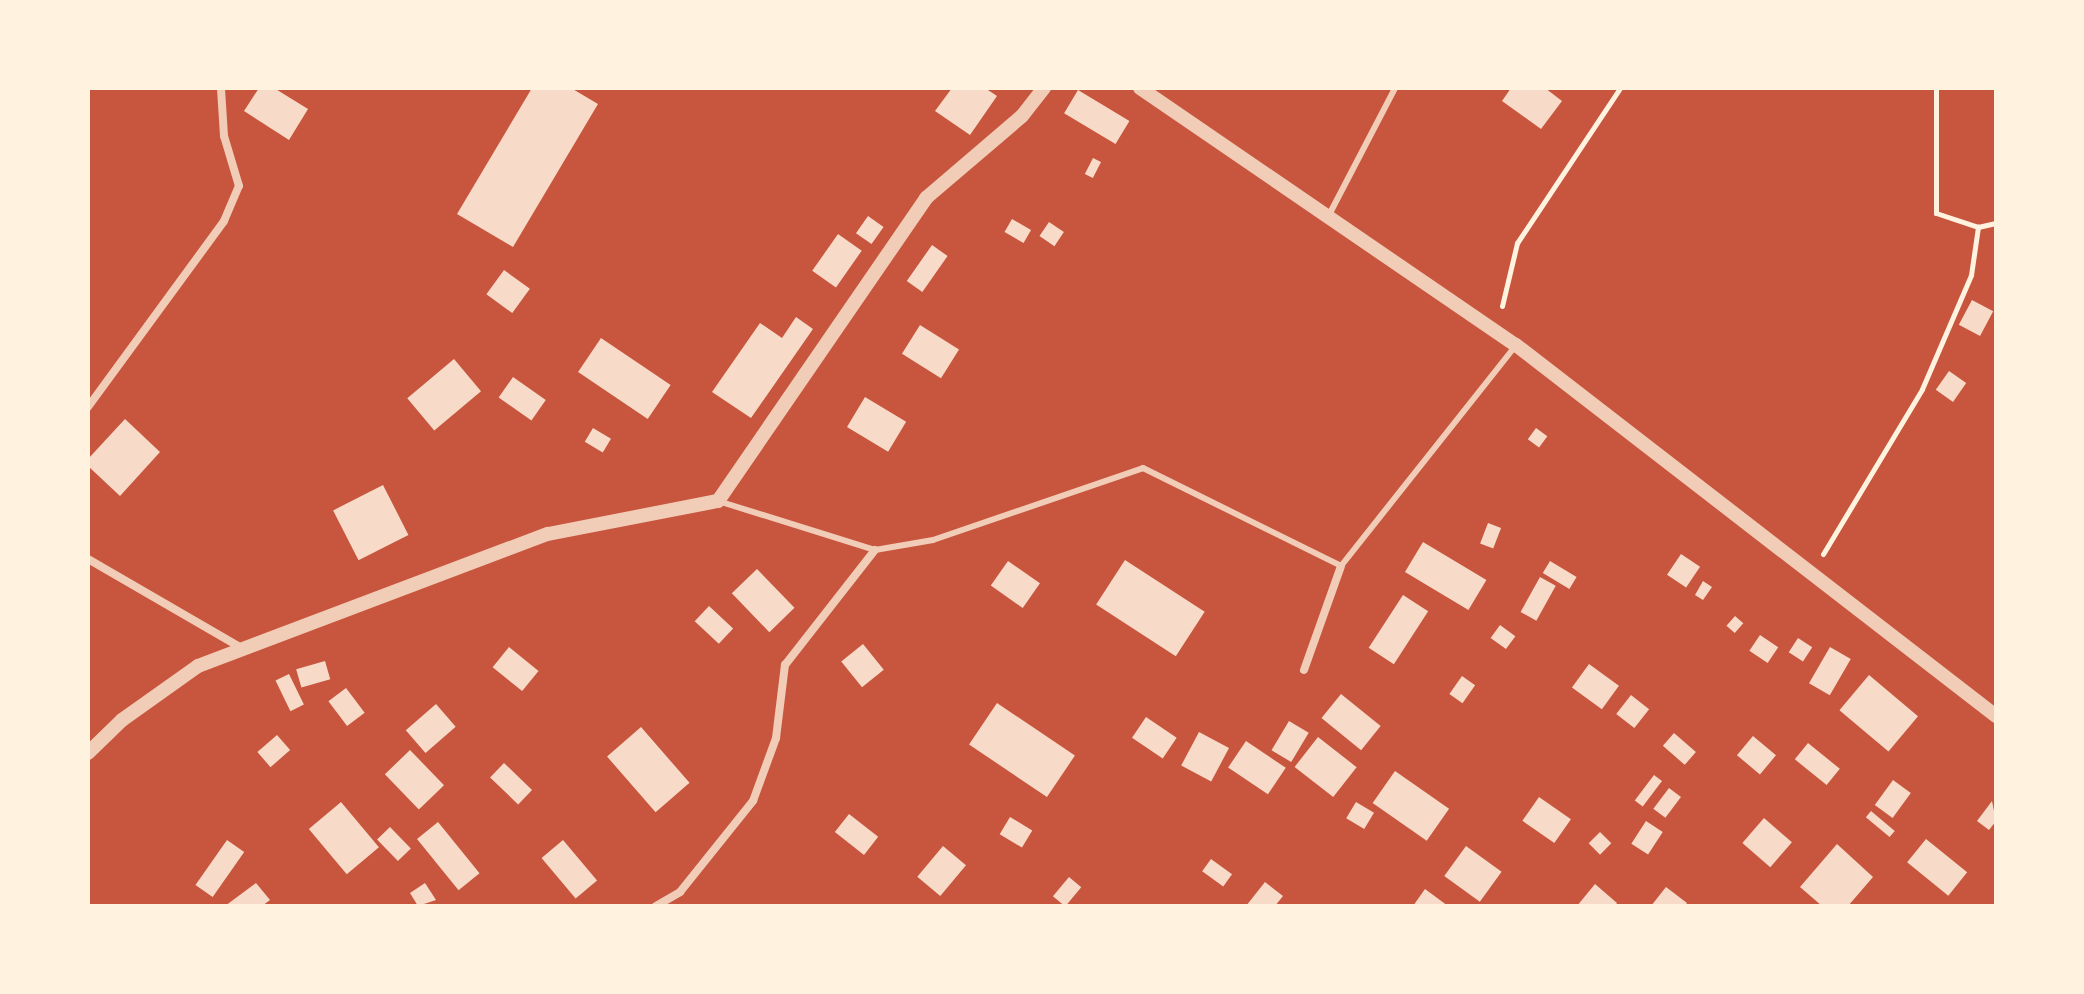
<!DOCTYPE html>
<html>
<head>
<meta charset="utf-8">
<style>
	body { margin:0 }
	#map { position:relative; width:2084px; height:994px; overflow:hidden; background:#c8553d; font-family:"Open Sans",sans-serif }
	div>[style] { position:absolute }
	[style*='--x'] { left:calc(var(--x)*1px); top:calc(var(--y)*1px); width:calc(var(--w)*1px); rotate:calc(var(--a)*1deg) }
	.building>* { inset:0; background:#f7dbc8; transform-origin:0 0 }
	.path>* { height:5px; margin:-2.5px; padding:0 2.5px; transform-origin:2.5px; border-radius:2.5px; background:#fff3e0 }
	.service>* { height:6px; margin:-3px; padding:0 3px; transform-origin:3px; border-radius:3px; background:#f1ccb7 }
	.minor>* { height:8px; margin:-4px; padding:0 4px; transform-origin:4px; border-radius:4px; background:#f1ccb7 }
	.tertiary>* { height:14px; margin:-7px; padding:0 7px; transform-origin:7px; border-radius:7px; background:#f1ccb7 }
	span { translate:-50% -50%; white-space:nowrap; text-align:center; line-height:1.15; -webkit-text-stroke:7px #fff3e0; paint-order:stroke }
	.frame { position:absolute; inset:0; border:90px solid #fff3e0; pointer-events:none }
</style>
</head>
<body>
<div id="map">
	<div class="building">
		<div style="clip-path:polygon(259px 88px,274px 88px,308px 109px,289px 140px,244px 111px)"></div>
		<div style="clip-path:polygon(532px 88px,571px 88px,598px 104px,513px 247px,457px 214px)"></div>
		<div style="clip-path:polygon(952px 88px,985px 88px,997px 96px,970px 135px,935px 111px)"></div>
		<div style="clip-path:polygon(1511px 88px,1545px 88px,1562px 101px,1541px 129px,1502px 101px)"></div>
		<div style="left:1078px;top:90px;width:60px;height:27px;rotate:31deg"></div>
		<div style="left:1093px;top:158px;width:9px;height:18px;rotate:27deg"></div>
		<div style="left:868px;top:216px;width:19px;height:21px;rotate:35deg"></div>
		<div style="left:1012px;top:219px;width:22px;height:15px;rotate:30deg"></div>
		<div style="left:1049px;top:222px;width:18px;height:17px;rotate:34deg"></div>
		<div style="left:838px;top:234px;width:29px;height:45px;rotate:35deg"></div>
		<div style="left:932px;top:245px;width:19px;height:44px;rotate:35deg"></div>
		<div style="left:504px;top:270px;width:32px;height:30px;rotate:36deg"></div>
		<div style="left:1972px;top:300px;width:24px;height:28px;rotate:28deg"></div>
		<div style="clip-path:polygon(796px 317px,813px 329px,751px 418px,712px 392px,760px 323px,782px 338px)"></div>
		<div style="left:920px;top:325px;width:46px;height:34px;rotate:32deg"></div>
		<div style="left:601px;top:338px;width:84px;height:41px;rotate:34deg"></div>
		<div style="left:454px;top:359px;width:42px;height:61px;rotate:50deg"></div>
		<div style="left:1949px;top:371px;width:21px;height:23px;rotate:35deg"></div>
		<div style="left:513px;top:377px;width:40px;height:25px;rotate:35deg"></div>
		<div style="left:865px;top:397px;width:48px;height:35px;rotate:31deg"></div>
		<div style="clip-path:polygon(125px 419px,160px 452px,120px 496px,88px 466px,88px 459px)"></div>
		<div style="left:593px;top:428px;width:21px;height:16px;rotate:31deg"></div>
		<div style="left:1536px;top:428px;width:14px;height:14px;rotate:36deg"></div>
		<div style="left:383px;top:485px;width:56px;height:56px;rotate:63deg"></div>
		<div style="left:1488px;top:523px;width:14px;height:22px;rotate:21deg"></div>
		<div style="left:1423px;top:542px;width:74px;height:35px;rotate:31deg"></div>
		<div style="left:1681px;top:554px;width:23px;height:25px;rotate:34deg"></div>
		<div style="left:1125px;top:560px;width:95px;height:53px;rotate:33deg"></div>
		<div style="left:1008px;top:561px;width:39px;height:30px;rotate:35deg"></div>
		<div style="left:1550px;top:561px;width:31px;height:14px;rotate:31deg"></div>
		<div style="left:757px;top:569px;width:54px;height:35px;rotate:46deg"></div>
		<div style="left:1540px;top:577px;width:18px;height:40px;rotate:29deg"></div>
		<div style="clip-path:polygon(1703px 581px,1712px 587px,1703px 600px,1695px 595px)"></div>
		<div style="left:1403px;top:595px;width:30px;height:63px;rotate:33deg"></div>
		<div style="left:709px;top:606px;width:33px;height:21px;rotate:43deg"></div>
		<div style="left:1735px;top:616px;width:11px;height:13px;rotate:41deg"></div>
		<div style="left:1500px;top:625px;width:19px;height:16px;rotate:36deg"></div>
		<div style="left:1760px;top:635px;width:22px;height:19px;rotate:34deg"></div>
		<div style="left:1798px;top:638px;width:17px;height:17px;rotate:33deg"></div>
		<div style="left:863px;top:644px;width:33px;height:28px;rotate:51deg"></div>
		<div style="left:509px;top:647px;width:38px;height:26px;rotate:39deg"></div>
		<div style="left:1830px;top:647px;width:24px;height:42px;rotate:30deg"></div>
		<div style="left:325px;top:661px;width:19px;height:30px;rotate:74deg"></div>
		<div style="left:1589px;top:664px;width:37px;height:29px;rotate:36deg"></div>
		<div style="left:289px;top:674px;width:34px;height:15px;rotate:64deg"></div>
		<div style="left:1869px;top:675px;width:64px;height:46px;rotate:40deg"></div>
		<div style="left:1462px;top:676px;width:16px;height:22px;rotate:35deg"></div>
		<div style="left:346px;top:688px;width:31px;height:22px;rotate:53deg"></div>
		<div style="left:1341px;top:694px;width:51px;height:31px;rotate:39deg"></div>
		<div style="left:1631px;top:695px;width:23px;height:24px;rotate:38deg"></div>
		<div style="left:997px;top:703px;width:94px;height:50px;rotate:34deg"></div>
		<div style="left:436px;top:704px;width:30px;height:40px;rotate:49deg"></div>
		<div style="left:1146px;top:717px;width:37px;height:25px;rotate:34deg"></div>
		<div style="left:1289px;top:721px;width:23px;height:34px;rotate:31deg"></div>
		<div style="left:641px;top:727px;width:74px;height:45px;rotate:49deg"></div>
		<div style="left:1199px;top:732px;width:34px;height:38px;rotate:28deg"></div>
		<div style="left:1674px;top:733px;width:29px;height:17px;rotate:41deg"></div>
		<div style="left:277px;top:735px;width:20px;height:26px;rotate:49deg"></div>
		<div style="left:1753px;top:736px;width:30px;height:25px;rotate:40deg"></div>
		<div style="left:1318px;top:737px;width:49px;height:38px;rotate:38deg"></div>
		<div style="left:1246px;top:741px;width:48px;height:32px;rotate:34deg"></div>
		<div style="left:1808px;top:743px;width:41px;height:21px;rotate:39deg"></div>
		<div style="left:410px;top:750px;width:49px;height:35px;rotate:46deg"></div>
		<div style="left:504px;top:763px;width:39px;height:20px;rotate:44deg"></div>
		<div style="left:1395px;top:771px;width:66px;height:39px;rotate:35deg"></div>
		<div style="left:1654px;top:775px;width:10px;height:32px;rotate:37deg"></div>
		<div style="left:1893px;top:780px;width:22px;height:31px;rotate:36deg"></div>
		<div style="left:1669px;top:788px;width:15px;height:26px;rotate:37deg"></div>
		<div style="left:1539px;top:797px;width:39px;height:29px;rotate:35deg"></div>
		<div style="clip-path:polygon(1992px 801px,1996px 821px,1989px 830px,1977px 821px)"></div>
		<div style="left:341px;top:802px;width:59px;height:42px;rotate:50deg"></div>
		<div style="left:1356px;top:802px;width:21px;height:19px;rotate:31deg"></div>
		<div style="left:1871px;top:811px;width:31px;height:8px;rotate:40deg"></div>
		<div style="left:849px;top:814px;width:37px;height:23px;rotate:38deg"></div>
		<div style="left:1010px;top:817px;width:26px;height:20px;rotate:31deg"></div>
		<div style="left:1764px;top:818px;width:37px;height:33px;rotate:41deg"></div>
		<div style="left:1646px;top:821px;width:20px;height:27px;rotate:33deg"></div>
		<div style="left:438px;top:822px;width:66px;height:27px;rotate:51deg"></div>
		<div style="left:390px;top:827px;width:30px;height:18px;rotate:46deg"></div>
		<div style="left:1600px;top:832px;width:16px;height:16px;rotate:45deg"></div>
		<div style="left:1926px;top:839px;width:53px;height:30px;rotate:39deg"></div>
		<div style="left:227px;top:840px;width:21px;height:55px;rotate:35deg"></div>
		<div style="left:563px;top:840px;width:53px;height:28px;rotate:50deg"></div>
		<div style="clip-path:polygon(1837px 844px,1873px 877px,1848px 906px,1822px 906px,1800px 887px)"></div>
		<div style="left:943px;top:846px;width:30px;height:40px;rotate:40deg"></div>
		<div style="left:1466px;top:846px;width:44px;height:37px;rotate:36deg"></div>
		<div style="left:1211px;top:859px;width:26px;height:15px;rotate:36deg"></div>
		<div style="left:1069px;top:877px;width:16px;height:25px;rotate:40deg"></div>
		<div style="clip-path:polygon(1265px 882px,1283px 896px,1275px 906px,1246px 906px)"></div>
		<div style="clip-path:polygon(256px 883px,270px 900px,262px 906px,225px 906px)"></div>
		<div style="clip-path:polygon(425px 883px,436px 900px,418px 906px,410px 893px)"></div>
		<div style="clip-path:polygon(1595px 884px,1617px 903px,1615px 906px,1577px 906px)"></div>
		<div style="clip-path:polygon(1666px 887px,1687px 903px,1685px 906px,1651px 906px)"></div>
		<div style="clip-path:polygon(1425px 889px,1448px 906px,1413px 906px)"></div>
	</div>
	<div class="path">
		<div style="--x:1936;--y:88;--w:125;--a:90"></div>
		<div style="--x:1936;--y:213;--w:44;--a:18.4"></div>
		<div style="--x:1502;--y:306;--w:65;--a:-76.6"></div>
		<div style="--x:1517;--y:243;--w:186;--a:-56.4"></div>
		<div style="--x:1823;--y:554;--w:192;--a:-59"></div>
		<div style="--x:1922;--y:389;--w:124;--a:-66.7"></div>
		<div style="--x:1971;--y:275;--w:49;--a:-81.7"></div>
		<div style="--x:1978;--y:227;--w:18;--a:-13"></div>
	</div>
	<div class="service">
		<div style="--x:1329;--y:215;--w:143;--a:-62.5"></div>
		<div style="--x:718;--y:501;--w:164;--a:17.3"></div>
		<div style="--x:875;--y:550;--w:59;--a:-9.8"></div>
		<div style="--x:933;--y:540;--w:222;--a:-18.9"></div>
		<div style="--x:1143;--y:468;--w:221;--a:26.3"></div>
		<div style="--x:1341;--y:566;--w:282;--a:-51.6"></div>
	</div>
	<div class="minor">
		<div style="--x:88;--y:407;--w:230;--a:-53.8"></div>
		<div style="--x:224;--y:221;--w:38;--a:-67"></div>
		<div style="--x:239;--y:186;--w:52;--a:-106.7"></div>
		<div style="--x:224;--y:136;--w:48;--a:-93.6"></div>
		<div style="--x:88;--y:559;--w:179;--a:30.1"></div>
		<div style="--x:1304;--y:670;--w:110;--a:-70.4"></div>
		<div style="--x:656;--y:906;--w:28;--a:-30"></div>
		<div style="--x:680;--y:892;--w:117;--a:-51.3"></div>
		<div style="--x:753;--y:801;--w:67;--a:-69.9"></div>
		<div style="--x:776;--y:738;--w:74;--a:-83"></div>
		<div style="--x:785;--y:665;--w:146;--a:-52"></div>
	</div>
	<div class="tertiary">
		<div style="--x:1140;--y:88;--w:455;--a:34.4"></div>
		<div style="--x:1516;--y:345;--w:607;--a:37.7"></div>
		<div style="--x:88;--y:753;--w:47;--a:-44.1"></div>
		<div style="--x:122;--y:720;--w:93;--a:-35.4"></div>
		<div style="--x:198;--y:666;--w:374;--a:-20.7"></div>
		<div style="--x:548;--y:534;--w:173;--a:-11"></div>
		<div style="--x:718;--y:501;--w:368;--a:-55.5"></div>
		<div style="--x:926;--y:198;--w:126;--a:-40.5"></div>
		<div style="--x:1022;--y:116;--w:36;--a:-52"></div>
	</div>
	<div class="frame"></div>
</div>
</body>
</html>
